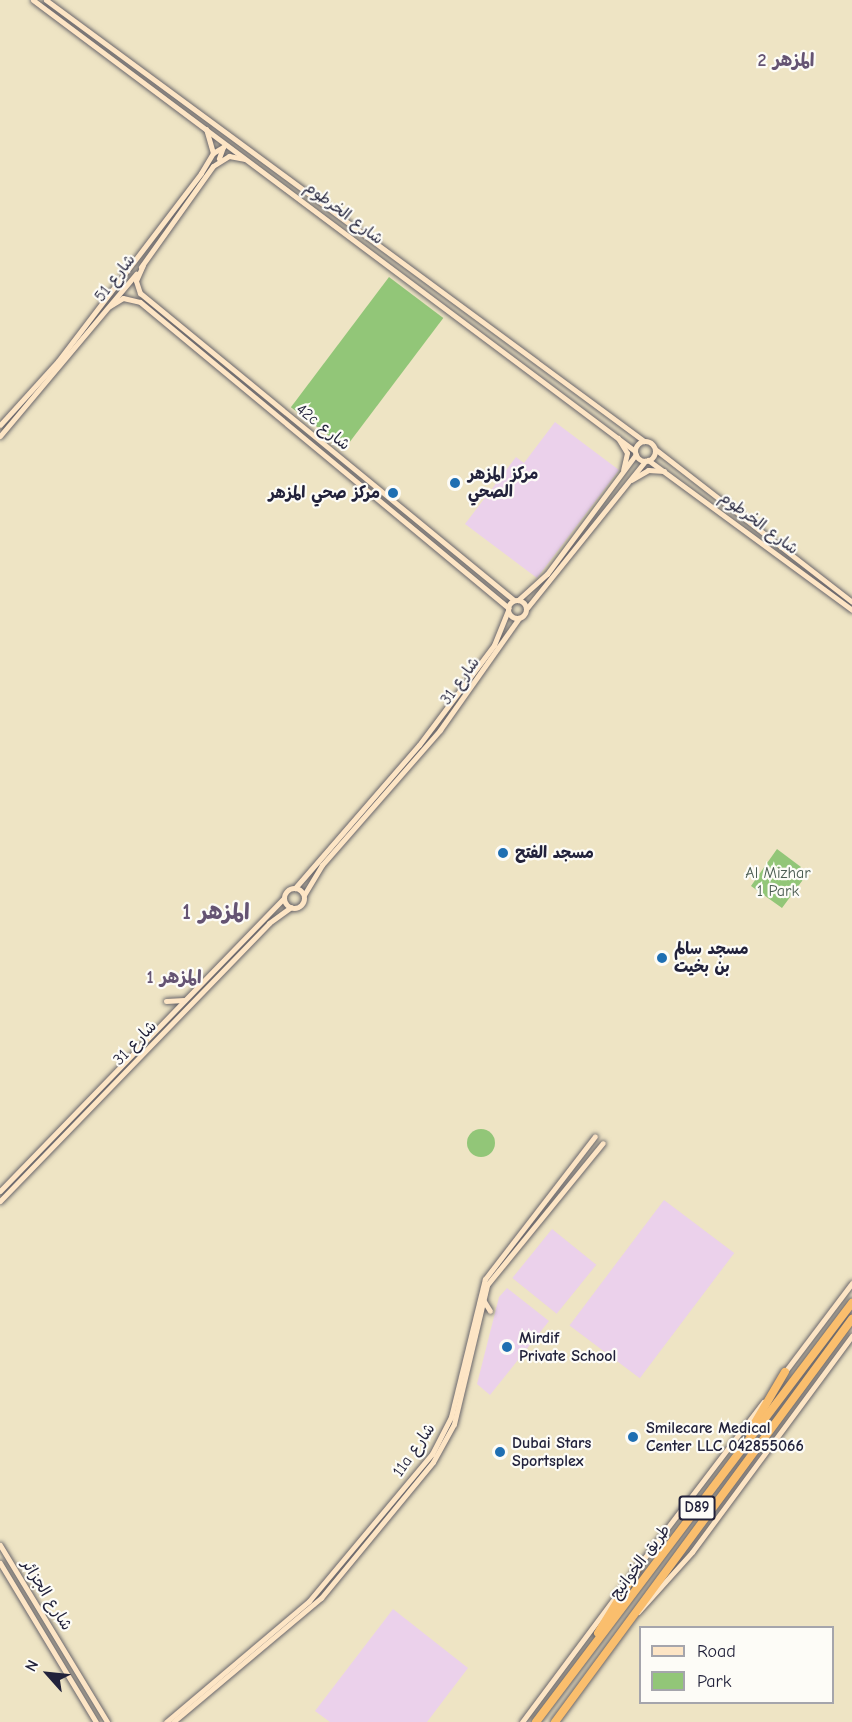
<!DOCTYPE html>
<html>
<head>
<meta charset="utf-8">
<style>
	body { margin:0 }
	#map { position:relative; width:852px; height:1722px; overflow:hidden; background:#eee4c4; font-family:"Comic Neue","Playpen Sans Arabic",sans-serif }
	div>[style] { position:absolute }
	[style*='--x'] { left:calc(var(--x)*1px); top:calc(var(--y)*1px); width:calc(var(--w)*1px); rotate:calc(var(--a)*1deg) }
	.built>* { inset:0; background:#ebd1eb; transform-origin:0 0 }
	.green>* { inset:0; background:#92c678; transform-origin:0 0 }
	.round { border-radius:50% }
	.roads { filter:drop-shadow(0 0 2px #69666b) drop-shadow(0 0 2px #69666b) }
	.secondary>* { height:5px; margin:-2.5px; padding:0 2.5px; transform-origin:2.5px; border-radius:2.5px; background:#fde5c5 }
	.secondary>.ring { margin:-2.5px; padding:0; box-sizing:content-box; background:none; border:5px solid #fde5c5; border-radius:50% }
	.highway>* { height:8px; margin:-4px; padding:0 4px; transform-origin:4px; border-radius:4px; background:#fabe6d }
	.dots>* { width:16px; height:16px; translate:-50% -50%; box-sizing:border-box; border:3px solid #fdfcf7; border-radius:50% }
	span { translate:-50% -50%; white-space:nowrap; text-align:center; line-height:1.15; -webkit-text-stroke:4.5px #fdfcf7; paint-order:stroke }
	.shield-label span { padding:2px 4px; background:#fdfcf7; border:2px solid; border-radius:4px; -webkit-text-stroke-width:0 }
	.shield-label { font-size:15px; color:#22223b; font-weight:700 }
	.street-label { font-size:16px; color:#22223b }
	.poi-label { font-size:16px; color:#22223b; font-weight:700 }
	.left { translate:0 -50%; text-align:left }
	.right { translate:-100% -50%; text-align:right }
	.park-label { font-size:16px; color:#495b50 }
	.neighbourhood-label { font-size:18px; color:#655473; font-weight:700 }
	.district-label { font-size:22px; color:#655473; font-weight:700 }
	.legend { position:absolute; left:639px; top:1626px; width:195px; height:78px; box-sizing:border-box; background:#fdfcf7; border:2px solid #a5a5ac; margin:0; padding:8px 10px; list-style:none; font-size:18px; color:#22223b }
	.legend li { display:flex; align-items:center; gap:12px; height:30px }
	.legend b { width:30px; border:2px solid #a5a5ac }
	.north { position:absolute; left:18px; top:1644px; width:60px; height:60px; -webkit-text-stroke:4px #fdfcf7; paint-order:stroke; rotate:297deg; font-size:16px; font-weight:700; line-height:24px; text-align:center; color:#22223b }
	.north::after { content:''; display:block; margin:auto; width:21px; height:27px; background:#22223b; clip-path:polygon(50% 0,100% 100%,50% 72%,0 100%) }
</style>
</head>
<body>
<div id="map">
	<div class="built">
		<div style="clip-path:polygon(555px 422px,619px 470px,537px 578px,465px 524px,516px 457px,524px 463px)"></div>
		<div style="left:664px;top:1200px;width:88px;height:157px;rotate:37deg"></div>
		<div style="left:552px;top:1229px;width:57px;height:63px;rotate:39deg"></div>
		<div style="clip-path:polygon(507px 1288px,549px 1321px,490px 1395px,477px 1384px,499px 1297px)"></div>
		<div style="clip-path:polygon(393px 1609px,468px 1668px,427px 1722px,330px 1722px,315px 1711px)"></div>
	</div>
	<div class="green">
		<div style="left:389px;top:277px;width:68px;height:163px;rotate:37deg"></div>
		<div style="clip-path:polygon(777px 849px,801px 867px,798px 872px,805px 877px,782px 908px,751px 886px)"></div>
		<div class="round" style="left:467px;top:1129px;width:28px;height:28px"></div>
	</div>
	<div class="roads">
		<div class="secondary">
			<div style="--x:33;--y:0;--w:752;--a:36.84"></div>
			<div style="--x:46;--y:0;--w:743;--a:36.41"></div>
			<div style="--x:213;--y:153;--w:12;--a:-31"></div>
			<div style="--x:223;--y:147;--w:12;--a:110"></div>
			<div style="--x:143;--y:265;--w:17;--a:114"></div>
			<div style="--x:136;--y:281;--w:13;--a:72"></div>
			<div style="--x:140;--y:293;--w:484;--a:39.4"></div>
			<div style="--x:141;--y:267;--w:124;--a:-54.5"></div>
			<div style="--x:213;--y:166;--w:19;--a:-32"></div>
			<div style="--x:229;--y:156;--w:15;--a:11"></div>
			<div style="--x:110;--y:306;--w:15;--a:-32"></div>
			<div style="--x:123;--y:298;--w:17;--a:13"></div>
			<div style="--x:140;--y:302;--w:479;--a:39.7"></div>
			<div style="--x:0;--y:425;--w:86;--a:-47.8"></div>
			<div style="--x:58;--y:361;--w:236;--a:-52.7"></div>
			<div style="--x:201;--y:173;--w:23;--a:-59"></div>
			<div style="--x:213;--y:153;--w:25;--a:-106"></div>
			<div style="--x:0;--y:436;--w:212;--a:-50"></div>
			<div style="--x:618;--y:438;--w:17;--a:59"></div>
			<div style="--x:627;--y:453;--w:17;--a:103"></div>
			<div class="ring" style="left:635px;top:441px;width:15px;height:15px"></div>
			<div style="--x:655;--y:449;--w:249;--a:37.8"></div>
			<div style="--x:648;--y:460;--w:253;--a:36.3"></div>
			<div style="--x:631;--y:480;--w:20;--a:-30"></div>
			<div style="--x:648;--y:470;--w:16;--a:4"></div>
			<div class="ring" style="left:508px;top:600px;width:13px;height:13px"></div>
			<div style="--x:518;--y:600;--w:39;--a:-42"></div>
			<div style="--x:547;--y:574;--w:149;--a:-53.4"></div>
			<div style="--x:527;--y:608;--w:189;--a:-51.2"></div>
			<div style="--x:295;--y:888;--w:189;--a:-49.1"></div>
			<div style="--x:419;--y:745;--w:125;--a:-53.1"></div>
			<div style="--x:494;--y:645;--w:37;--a:-68"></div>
			<div class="ring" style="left:284px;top:888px;width:15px;height:15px"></div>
			<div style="--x:304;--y:895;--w:35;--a:-59"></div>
			<div style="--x:322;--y:865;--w:179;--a:-48.8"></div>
			<div style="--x:440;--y:730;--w:137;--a:-54.8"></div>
			<div style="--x:166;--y:1001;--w:18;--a:-3"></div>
			<div style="--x:0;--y:1191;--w:408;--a:-45.9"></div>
			<div style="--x:0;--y:1201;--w:387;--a:-45.9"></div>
			<div style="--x:269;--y:923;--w:27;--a:-36"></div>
			<div style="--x:482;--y:1298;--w:15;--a:58"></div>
			<div style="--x:784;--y:1373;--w:113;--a:-52.9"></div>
			<div style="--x:0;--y:1545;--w:207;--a:58.8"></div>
			<div style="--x:0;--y:1563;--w:186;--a:58.9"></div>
			<div style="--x:636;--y:1569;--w:210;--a:-52.7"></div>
			<div style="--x:638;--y:1612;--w:81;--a:-48"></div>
			<div style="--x:692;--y:1552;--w:269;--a:-53.5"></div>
			<div style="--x:166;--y:1722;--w:187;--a:-40.2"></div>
			<div style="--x:309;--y:1601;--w:192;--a:-50.1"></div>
			<div style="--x:432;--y:1454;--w:42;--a:-62.8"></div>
			<div style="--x:451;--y:1417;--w:142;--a:-76.2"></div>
			<div style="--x:485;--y:1279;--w:180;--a:-52.4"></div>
			<div style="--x:173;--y:1722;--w:193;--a:-40"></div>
			<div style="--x:321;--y:1598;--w:176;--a:-50.5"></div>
			<div style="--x:433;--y:1462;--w:43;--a:-61.1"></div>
			<div style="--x:454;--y:1424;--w:143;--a:-76.6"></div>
			<div style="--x:487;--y:1285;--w:183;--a:-50.8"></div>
			<div style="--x:522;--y:1722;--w:176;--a:-53.3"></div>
		</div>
		<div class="highway">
			<div style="--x:749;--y:1433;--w:71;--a:-59.5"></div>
			<div style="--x:598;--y:1633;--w:76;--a:-58.4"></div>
			<div style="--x:536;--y:1722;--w:525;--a:-52.98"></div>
			<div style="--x:555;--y:1722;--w:501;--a:-53.61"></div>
		</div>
	</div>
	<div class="dots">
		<div style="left:455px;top:483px;background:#1f6fb2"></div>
		<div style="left:393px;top:493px;background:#1f6fb2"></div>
		<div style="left:503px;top:853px;background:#1f6fb2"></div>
		<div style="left:662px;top:958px;background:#1f6fb2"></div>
		<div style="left:507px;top:1347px;background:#1f6fb2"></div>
		<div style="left:633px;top:1437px;background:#1f6fb2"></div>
		<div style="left:500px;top:1452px;background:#1f6fb2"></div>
	</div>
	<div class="shield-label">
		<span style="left:697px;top:1508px">D89</span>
	</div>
	<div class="street-label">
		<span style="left:344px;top:213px;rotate:37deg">شارع الخرطوم</span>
		<span style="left:115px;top:278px;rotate:-52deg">شارع 51</span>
		<span style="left:323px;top:427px;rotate:39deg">42c شارع</span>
		<span style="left:759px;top:523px;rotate:37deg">شارع الخرطوم</span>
		<span style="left:460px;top:681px;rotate:-54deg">شارع 31</span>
		<span style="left:135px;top:1043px;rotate:-46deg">شارع 31</span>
		<span style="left:414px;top:1450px;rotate:-55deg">11a شارع</span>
		<span style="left:640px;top:1562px;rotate:-53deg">طريق الخوانيج</span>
		<span style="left:47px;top:1595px;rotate:58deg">شارع الجزائر</span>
	</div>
	<div class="poi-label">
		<span class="left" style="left:468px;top:483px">مركز المزهر<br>الصحي</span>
		<span class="right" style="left:380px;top:493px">مركز صحي المزهر</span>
		<span class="left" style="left:515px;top:853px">مسجد الفتح</span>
		<span class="left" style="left:674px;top:958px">مسجد سالم<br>بن بخيت</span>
		<span class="left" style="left:519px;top:1347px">Mirdif<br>Private School</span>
		<span class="left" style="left:646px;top:1437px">Smilecare Medical<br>Center LLC 042855066</span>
		<span class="left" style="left:512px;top:1452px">Dubai Stars<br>Sportsplex</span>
	</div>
	<div class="park-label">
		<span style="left:778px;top:882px">Al Mizhar<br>1 Park</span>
	</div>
	<div class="neighbourhood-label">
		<span style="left:786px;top:61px">المزهر 2</span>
		<span style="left:174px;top:978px">المزهر 1</span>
	</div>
	<div class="district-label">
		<span style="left:216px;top:913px">المزهر 1</span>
	</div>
	<ul class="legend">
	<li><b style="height:8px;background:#fde5c5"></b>Road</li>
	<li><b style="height:16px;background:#92c678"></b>Park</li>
	</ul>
	<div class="north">N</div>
</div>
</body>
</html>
